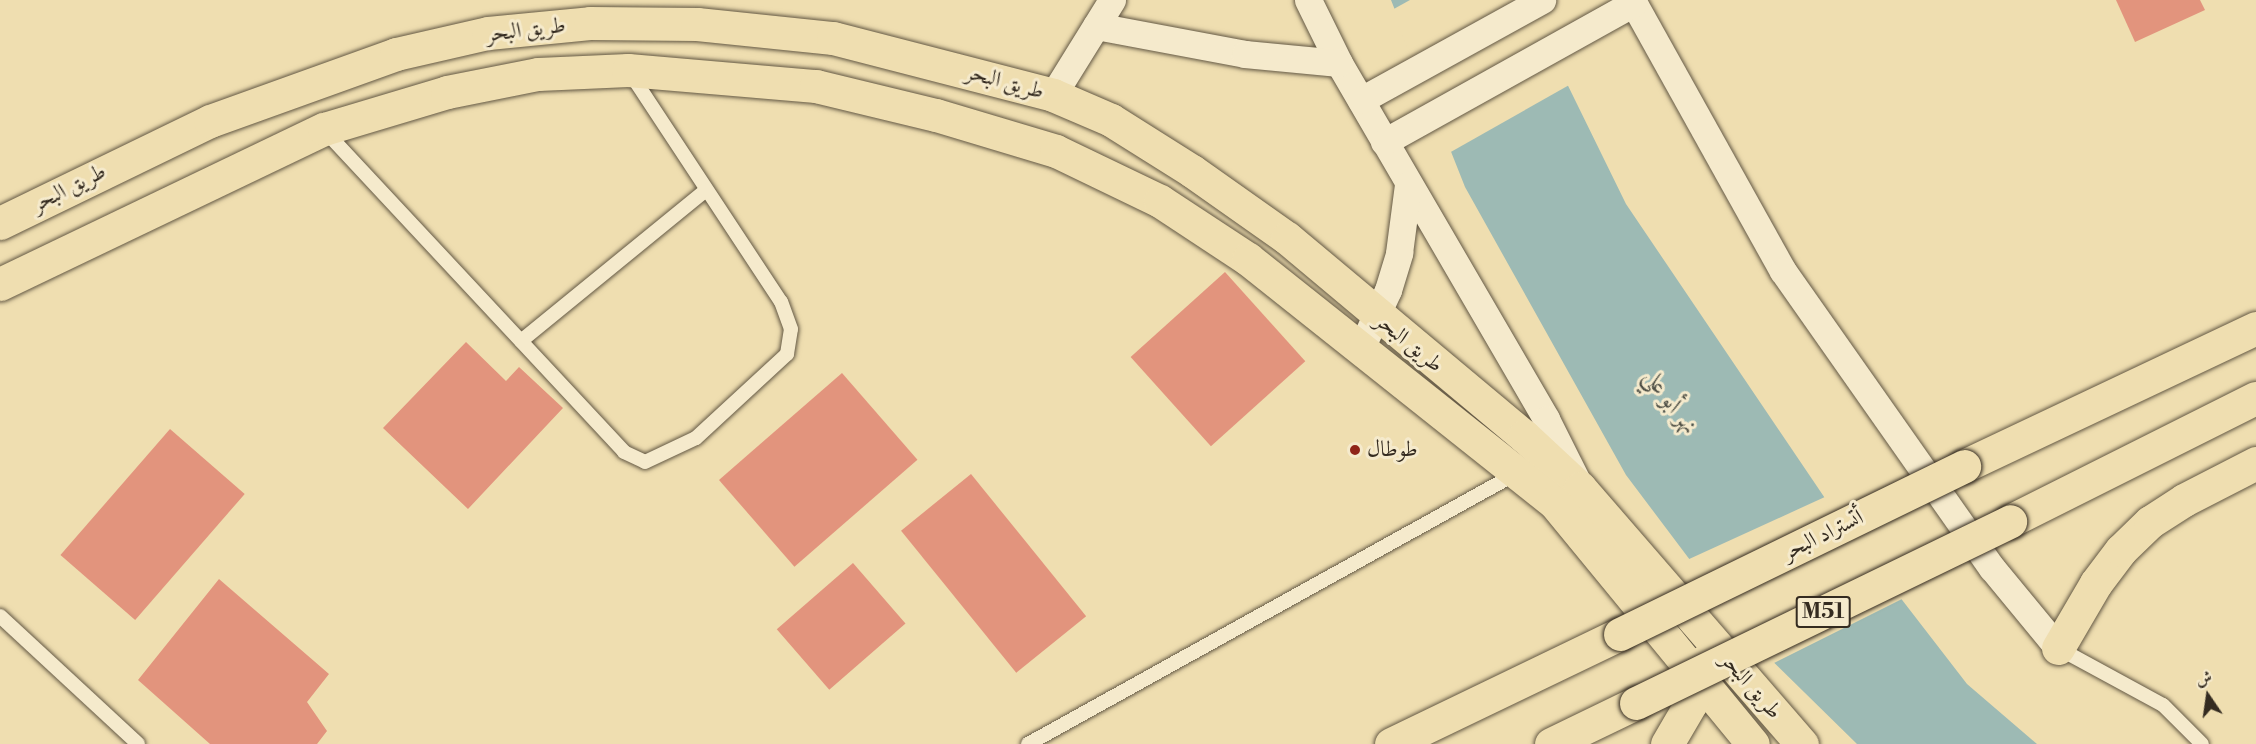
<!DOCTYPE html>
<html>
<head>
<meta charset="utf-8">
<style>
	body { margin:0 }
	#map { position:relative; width:2256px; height:744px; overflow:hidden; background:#efdeb0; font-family:"Libre Bodoni",Amiri,serif }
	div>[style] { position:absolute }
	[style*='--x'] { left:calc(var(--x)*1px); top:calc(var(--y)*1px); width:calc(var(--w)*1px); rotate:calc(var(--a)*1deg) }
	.water>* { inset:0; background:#9dbab4 }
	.pier>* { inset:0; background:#efdeb0 }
	.building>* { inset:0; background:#e2947d; transform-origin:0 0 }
	.roads { filter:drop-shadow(0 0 2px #635844) drop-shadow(0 0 2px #635844) }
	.lane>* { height:14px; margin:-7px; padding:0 7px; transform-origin:7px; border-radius:7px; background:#f5eacc }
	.street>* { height:27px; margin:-13.5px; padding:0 13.5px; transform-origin:13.5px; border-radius:13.5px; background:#f5eacc }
	.highway>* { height:33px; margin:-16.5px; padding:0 16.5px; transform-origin:16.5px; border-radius:16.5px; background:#efdeb0 }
	.bridges { filter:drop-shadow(0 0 2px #342b20) drop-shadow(0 0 2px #342b20) }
	.highway-bridge>* { height:33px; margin:-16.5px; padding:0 16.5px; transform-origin:16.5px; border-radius:16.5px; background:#efdeb0 }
	.dots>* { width:16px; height:16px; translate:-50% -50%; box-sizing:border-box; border:3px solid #f5eacc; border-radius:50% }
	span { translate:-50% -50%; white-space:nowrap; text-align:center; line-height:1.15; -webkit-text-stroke:6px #f5eacc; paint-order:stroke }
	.shield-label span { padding:2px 4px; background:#f5eacc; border:2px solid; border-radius:4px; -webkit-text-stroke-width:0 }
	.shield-label { font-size:21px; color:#342b20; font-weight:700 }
	.street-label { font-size:22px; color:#342b20 }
	.poi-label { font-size:22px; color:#342b20 }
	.left { translate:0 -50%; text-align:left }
	.water-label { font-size:24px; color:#4e4f45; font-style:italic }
	.north { position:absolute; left:2178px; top:666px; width:60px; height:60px; -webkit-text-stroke:4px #f5eacc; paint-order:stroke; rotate:347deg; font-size:16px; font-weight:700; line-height:24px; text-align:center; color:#342b20 }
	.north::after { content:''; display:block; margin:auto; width:21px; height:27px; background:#342b20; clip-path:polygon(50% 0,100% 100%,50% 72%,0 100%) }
</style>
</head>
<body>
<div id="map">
	<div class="water">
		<div style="clip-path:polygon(1391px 0,1526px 0,1626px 204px,1835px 513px,1967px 684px,2037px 744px,1857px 744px,1748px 637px,1626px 475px,1465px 187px)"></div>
	</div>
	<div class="pier">
		<div style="clip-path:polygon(1410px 0,1530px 0,1571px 84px,1449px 153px,1392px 10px)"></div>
		<div style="clip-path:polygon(1827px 496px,1904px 598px,1772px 664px,1746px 639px,1687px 560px)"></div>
	</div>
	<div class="building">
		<div style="clip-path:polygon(2116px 0,2200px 0,2205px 10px,2135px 42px)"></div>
		<div style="left:1225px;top:272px;width:120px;height:127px;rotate:48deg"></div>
		<div style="clip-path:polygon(466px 342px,506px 381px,519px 367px,563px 408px,468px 509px,383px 428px)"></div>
		<div style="left:842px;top:373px;width:115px;height:163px;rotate:49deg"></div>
		<div style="left:170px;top:429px;width:99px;height:167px;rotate:41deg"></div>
		<div style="left:971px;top:474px;width:183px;height:90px;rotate:51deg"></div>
		<div style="left:853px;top:563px;width:80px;height:101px;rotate:49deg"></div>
		<div style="clip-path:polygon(219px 579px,329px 674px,307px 702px,327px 731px,317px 744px,210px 744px,138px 680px)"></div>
	</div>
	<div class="roads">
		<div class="lane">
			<div style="--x:325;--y:131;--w:439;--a:47"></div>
			<div style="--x:624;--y:452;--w:23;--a:25"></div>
			<div style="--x:645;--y:462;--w:56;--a:-25.2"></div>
			<div style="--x:696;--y:438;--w:124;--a:-42.7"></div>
			<div style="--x:787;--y:354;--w:25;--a:-81"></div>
			<div style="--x:791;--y:329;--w:29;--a:-110"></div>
			<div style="--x:781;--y:302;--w:274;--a:-123.4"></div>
			<div style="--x:521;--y:341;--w:239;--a:-39.2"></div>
			<div style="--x:0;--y:616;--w:188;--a:42.8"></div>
			<div style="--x:2058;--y:648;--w:119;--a:28.5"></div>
			<div style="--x:2163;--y:705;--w:55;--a:45"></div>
			<div style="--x:1028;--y:744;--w:559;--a:-28.99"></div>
		</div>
		<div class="street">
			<div style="--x:1308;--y:0;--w:70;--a:63.8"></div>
			<div style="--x:1339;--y:63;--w:412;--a:59.8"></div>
			<div style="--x:1546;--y:419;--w:69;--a:63.4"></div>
			<div style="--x:1632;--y:0;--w:310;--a:60.9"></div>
			<div style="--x:1783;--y:271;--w:363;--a:54.9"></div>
			<div style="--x:1992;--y:568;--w:104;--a:50.5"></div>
			<div style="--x:1096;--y:26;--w:152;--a:10.6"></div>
			<div style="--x:1245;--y:54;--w:94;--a:5.5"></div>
			<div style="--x:1053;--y:95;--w:112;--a:-58.2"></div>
			<div style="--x:1361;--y:100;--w:207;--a:-28.9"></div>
			<div style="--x:1384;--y:142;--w:286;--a:-29.1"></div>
			<div style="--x:1361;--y:348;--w:64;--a:-65"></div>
			<div style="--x:1388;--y:290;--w:39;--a:-73"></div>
			<div style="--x:1399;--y:253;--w:69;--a:-82.5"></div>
		</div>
		<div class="highway">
			<div style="--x:0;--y:223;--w:233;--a:-25.9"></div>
			<div style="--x:210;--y:121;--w:198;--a:-19.8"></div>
			<div style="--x:396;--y:54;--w:94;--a:-12.9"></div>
			<div style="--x:488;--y:33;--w:102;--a:-5.6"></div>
			<div style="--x:590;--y:23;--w:107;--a:0.5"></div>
			<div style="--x:697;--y:24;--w:137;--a:5.9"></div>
			<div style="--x:833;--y:38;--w:227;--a:14.5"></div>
			<div style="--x:1053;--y:95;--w:63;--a:23.3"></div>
			<div style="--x:1111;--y:120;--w:96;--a:32.2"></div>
			<div style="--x:1192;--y:171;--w:116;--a:35.2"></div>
			<div style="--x:1287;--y:238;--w:309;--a:39.9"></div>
			<div style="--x:1524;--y:436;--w:76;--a:42.9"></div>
			<div style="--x:1580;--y:488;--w:339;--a:49.1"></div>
			<div style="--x:0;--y:284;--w:359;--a:-25.6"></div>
			<div style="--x:324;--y:129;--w:128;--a:-16.7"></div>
			<div style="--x:447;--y:92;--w:93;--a:-11.2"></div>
			<div style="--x:538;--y:74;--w:90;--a:-2.5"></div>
			<div style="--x:628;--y:70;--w:189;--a:4.9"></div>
			<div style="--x:816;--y:86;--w:123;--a:13.6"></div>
			<div style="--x:936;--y:115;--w:125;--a:16.7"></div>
			<div style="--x:1056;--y:151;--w:115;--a:25.7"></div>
			<div style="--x:1160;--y:201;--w:105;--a:33.4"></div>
			<div style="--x:1248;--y:259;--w:391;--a:38.5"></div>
			<div style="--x:1554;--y:502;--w:313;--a:50.6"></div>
			<div style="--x:1964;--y:466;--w:323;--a:-25.3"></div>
			<div style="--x:2010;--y:521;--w:275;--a:-26.6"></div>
			<div style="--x:2058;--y:648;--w:75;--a:-59.7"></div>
			<div style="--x:2096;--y:583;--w:41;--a:-52.9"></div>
			<div style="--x:2121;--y:550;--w:40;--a:-44"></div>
			<div style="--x:2150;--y:522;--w:40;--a:-32.9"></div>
			<div style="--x:2184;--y:500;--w:81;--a:-27.2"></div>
			<div style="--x:1391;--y:744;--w:254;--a:-25.7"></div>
			<div style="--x:1551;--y:744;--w:94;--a:-25.8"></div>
			<div style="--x:1667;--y:744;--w:48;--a:-59.7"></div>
			<div style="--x:1691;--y:703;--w:42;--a:-75"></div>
		</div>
	</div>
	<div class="bridges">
		<div class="highway-bridge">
			<div style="--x:1620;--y:634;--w:383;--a:-26"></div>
			<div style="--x:1636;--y:703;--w:416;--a:-25.9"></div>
		</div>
	</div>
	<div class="dots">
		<div style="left:1355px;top:450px;background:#8f2418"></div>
	</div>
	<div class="shield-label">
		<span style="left:1823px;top:612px">M51</span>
	</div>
	<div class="street-label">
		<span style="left:526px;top:30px;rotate:-7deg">طريق البحر</span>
		<span style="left:1005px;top:82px;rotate:15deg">طريق البحر</span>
		<span style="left:69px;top:188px;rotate:-27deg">طريق البحر</span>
		<span style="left:1409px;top:343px;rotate:39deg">طريق البحر</span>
		<span style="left:1823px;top:535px;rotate:-26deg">أتستراد البحر</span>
		<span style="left:1751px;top:686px;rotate:49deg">طريق البحر</span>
	</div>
	<div class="poi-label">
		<span class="left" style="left:1367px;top:450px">طوطال</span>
	</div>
	<div class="water-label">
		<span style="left:1670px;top:402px;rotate:53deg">نهر أبو علي</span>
	</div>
	<div class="north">ش</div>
</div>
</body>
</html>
